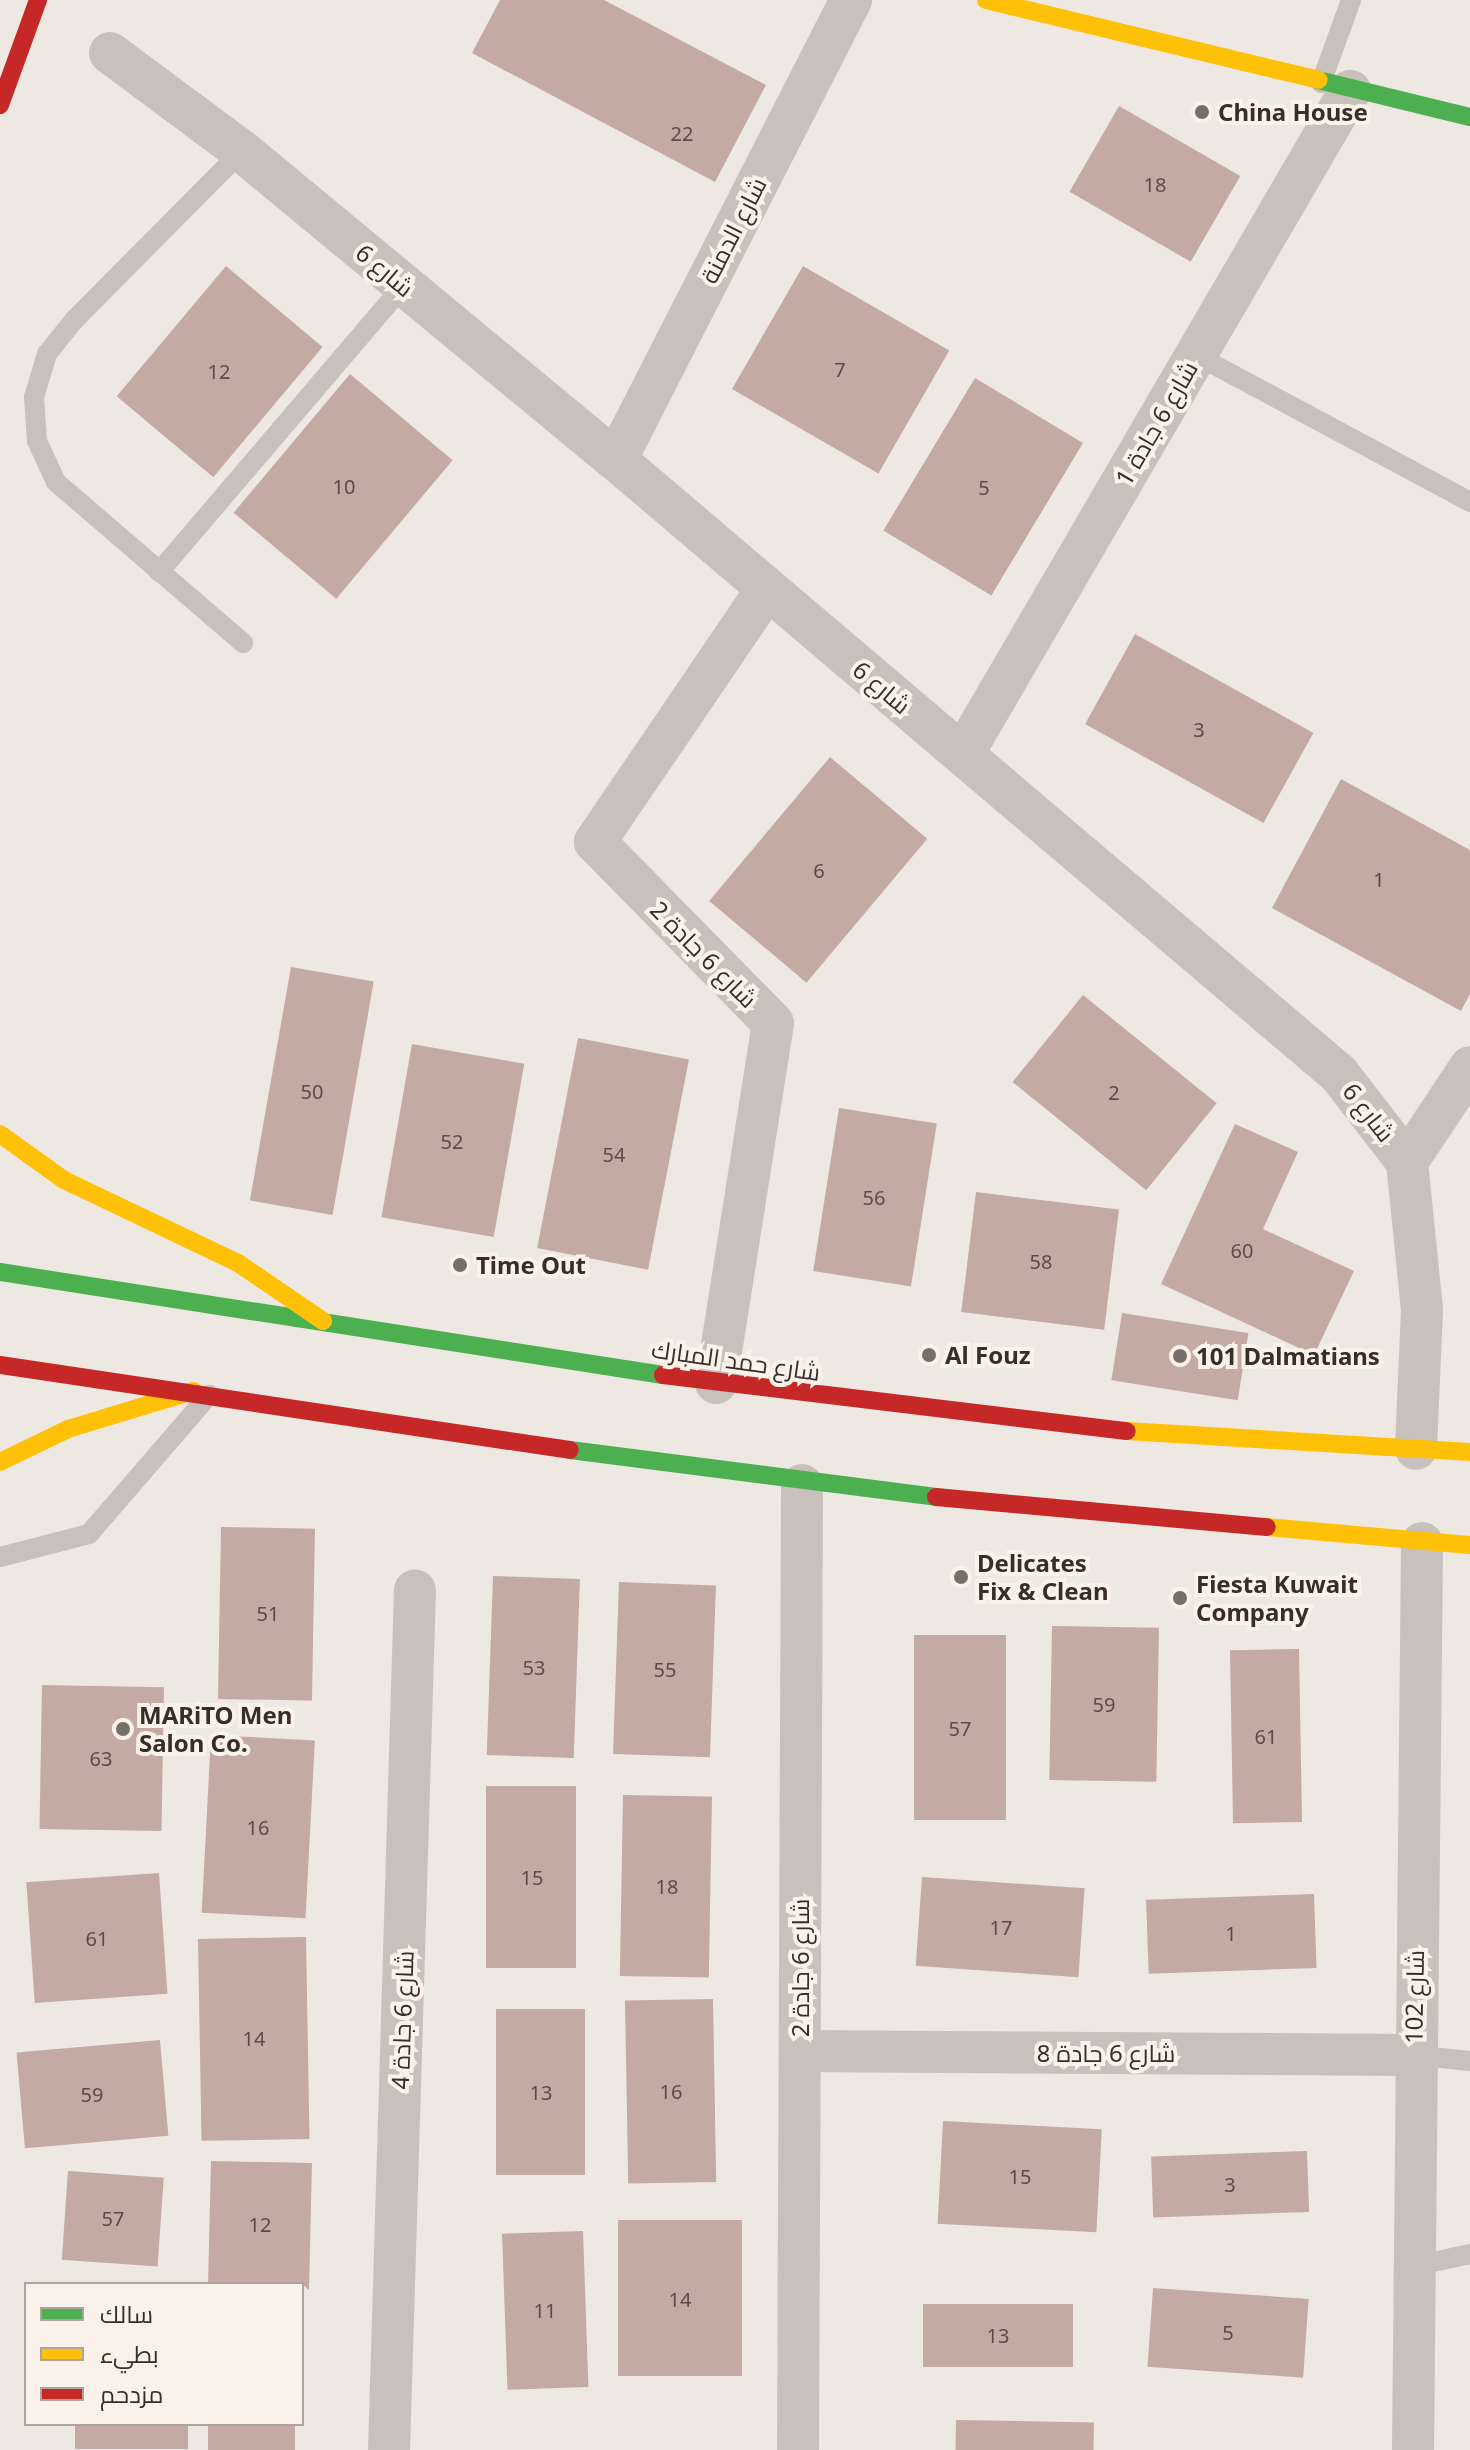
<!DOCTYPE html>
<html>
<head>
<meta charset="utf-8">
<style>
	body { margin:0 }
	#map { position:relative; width:1470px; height:2450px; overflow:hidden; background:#eee8e2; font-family:"Noto Sans",Cairo,sans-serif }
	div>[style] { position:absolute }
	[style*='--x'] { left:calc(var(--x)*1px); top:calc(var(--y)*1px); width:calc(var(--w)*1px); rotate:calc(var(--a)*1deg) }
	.building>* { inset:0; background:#c3aba3; transform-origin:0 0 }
	.lane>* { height:20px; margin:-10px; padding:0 10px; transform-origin:10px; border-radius:10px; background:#c7c0bb }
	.street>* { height:42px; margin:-21px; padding:0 21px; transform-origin:21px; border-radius:21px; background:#c7c0bb }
	.fast>* { height:18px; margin:-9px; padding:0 9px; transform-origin:9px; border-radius:9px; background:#4caf50 }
	.slow>* { height:18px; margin:-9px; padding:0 9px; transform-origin:9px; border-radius:9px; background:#ffc107 }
	.jam>* { height:18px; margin:-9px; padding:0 9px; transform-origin:9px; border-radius:9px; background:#c62828 }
	.dots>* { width:22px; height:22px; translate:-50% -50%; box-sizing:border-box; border:4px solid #faf2e9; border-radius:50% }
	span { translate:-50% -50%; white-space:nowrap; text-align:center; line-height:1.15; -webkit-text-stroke:8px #faf2e9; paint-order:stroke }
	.number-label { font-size:20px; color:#5b4c47 }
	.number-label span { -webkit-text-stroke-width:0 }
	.poi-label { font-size:24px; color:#382d28; font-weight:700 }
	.left { translate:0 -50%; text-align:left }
	.street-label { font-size:24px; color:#382d28 }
	.legend { position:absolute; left:24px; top:2282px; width:280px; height:144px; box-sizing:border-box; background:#faf2e9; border:2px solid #aca39c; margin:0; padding:10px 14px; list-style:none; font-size:24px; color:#382d28 }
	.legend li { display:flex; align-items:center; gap:16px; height:40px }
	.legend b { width:40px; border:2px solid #aca39c }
</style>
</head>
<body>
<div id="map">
	<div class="building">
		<div style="clip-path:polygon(500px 0,604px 0,766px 85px,715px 182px,472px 53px)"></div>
		<div style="left:1119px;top:106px;width:140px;height:99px;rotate:30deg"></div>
		<div style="left:226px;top:266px;width:126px;height:170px;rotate:40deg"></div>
		<div style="left:803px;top:266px;width:169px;height:142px;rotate:30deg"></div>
		<div style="left:350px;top:374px;width:134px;height:181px;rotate:40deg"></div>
		<div style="left:975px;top:378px;width:126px;height:178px;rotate:31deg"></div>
		<div style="left:1135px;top:634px;width:204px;height:103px;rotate:29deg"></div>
		<div style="left:830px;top:757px;width:127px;height:188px;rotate:40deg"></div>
		<div style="clip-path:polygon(1341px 779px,1470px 850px,1470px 994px,1461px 1011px,1272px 908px)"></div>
		<div style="left:291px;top:967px;width:84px;height:237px;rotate:10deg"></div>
		<div style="left:1083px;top:995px;width:172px;height:112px;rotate:39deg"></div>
		<div style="left:578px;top:1038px;width:113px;height:214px;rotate:11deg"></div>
		<div style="left:412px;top:1044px;width:114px;height:176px;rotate:10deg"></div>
		<div style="left:839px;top:1108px;width:99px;height:165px;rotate:9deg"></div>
		<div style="clip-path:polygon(1235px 1124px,1298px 1152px,1263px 1229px,1354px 1271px,1314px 1355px,1161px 1284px)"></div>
		<div style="left:976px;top:1192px;width:144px;height:121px;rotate:7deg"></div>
		<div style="left:1122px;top:1313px;width:128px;height:68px;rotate:9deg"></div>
		<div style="left:221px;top:1527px;width:94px;height:172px;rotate:1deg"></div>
		<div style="left:493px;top:1576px;width:87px;height:179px;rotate:2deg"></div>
		<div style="left:619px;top:1582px;width:97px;height:172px;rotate:2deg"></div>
		<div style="left:1052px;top:1626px;width:107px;height:154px;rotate:1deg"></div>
		<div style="left:914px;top:1635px;width:92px;height:185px"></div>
		<div style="left:1299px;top:1649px;width:173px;height:69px;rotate:89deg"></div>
		<div style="left:42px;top:1685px;width:122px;height:144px;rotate:1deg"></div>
		<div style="left:211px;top:1735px;width:104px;height:178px;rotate:3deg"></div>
		<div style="left:486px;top:1786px;width:90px;height:182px"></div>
		<div style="left:623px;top:1795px;width:89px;height:181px;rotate:1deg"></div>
		<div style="left:159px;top:1873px;width:121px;height:133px;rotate:86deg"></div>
		<div style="left:922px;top:1877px;width:163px;height:89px;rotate:4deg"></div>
		<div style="left:1314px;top:1894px;width:74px;height:168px;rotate:88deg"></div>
		<div style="left:306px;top:1937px;width:202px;height:108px;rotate:89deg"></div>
		<div style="left:713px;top:1999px;width:183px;height:88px;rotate:89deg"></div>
		<div style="left:496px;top:2009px;width:89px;height:166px"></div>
		<div style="left:160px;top:2040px;width:96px;height:144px;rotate:85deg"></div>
		<div style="left:943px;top:2121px;width:159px;height:103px;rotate:3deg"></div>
		<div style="left:1307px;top:2151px;width:61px;height:156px;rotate:88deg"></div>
		<div style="clip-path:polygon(211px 2161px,312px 2163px,309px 2290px,302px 2284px,208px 2284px)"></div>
		<div style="left:68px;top:2171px;width:96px;height:89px;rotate:4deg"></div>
		<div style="left:618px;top:2220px;width:124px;height:156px"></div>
		<div style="left:583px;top:2231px;width:156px;height:81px;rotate:88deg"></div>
		<div style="left:1153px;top:2288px;width:156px;height:79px;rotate:4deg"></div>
		<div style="left:923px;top:2304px;width:150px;height:63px"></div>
		<div style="left:956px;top:2420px;width:138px;height:30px;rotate:1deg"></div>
		<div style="left:75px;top:2424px;width:113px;height:25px"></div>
		<div style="left:208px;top:2424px;width:87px;height:26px"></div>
	</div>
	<div class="lane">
		<div style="--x:1321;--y:83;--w:88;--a:-70.1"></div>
		<div style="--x:242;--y:151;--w:237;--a:134.8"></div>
		<div style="--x:75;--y:319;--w:45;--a:128.7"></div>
		<div style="--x:47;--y:354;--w:45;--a:106.8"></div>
		<div style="--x:34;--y:397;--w:44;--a:86.1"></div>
		<div style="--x:37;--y:441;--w:45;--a:65.1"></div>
		<div style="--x:56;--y:482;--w:247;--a:40.7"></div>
		<div style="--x:1196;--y:355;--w:311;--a:28.2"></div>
		<div style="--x:159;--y:572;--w:377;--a:-49.5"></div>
		<div style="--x:0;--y:1557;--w:92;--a:-14.5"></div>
		<div style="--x:89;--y:1534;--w:184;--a:-49.2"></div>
		<div style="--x:1413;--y:2055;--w:57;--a:6"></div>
		<div style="--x:1415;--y:2266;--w:56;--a:-12.3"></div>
	</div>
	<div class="street">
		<div style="--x:110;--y:53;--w:164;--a:36.6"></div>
		<div style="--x:242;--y:151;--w:485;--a:39.6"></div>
		<div style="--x:616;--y:460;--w:949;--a:40.34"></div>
		<div style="--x:1339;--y:1074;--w:111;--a:52.3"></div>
		<div style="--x:1407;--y:1162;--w:149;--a:84.2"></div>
		<div style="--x:1422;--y:1310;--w:139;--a:92.5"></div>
		<div style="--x:616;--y:460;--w:517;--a:-62.94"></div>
		<div style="--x:963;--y:754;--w:768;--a:-59.73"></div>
		<div style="--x:1407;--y:1162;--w:114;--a:-56.4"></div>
		<div style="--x:716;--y:1383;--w:364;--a:-81"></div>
		<div style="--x:773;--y:1023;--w:254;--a:-134.5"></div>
		<div style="--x:595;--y:842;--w:305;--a:-55.8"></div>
		<div style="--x:800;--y:2051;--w:613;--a:0.37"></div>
		<div style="--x:389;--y:2450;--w:860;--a:-88.27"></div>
		<div style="--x:798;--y:2450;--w:965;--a:-89.76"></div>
		<div style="--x:1413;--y:2450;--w:907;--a:-89.43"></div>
	</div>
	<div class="fast">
		<div style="--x:1318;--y:80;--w:156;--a:13.7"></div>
		<div style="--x:0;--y:1272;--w:671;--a:8.83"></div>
		<div style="--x:570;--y:1450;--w:369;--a:7.3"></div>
	</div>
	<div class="slow">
		<div style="--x:986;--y:0;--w:342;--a:13.5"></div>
		<div style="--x:0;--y:1134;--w:79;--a:35.7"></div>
		<div style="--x:64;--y:1180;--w:193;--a:25.5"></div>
		<div style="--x:238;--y:1263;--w:103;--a:34.3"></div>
		<div style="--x:1127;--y:1431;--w:344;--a:3.5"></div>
		<div style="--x:0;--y:1462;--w:76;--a:-25.9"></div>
		<div style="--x:68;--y:1429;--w:131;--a:-16.9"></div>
		<div style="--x:1267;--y:1527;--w:204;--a:5.1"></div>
	</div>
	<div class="jam">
		<div style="--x:0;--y:105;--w:112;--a:-70.1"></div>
		<div style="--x:0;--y:1365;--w:576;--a:8.48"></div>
		<div style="--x:663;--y:1375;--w:467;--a:6.9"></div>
		<div style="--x:936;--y:1497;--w:332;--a:5.2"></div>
	</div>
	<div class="dots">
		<div style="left:1202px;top:112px;background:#786e69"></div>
		<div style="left:460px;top:1265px;background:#786e69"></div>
		<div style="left:929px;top:1355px;background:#786e69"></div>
		<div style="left:1180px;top:1356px;background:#786e69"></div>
		<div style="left:961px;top:1577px;background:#786e69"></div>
		<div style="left:1180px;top:1598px;background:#786e69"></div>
		<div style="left:123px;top:1729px;background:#786e69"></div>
	</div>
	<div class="number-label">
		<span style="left:682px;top:133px">22</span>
		<span style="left:1155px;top:184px">18</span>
		<span style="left:840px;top:369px">7</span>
		<span style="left:219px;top:371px">12</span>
		<span style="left:344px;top:486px">10</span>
		<span style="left:984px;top:487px">5</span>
		<span style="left:1199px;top:729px">3</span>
		<span style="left:819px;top:870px">6</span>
		<span style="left:1379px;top:879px">1</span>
		<span style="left:312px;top:1091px">50</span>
		<span style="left:1114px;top:1092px">2</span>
		<span style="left:452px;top:1141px">52</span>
		<span style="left:614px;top:1154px">54</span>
		<span style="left:874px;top:1197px">56</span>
		<span style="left:1242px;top:1250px">60</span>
		<span style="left:1041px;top:1261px">58</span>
		<span style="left:268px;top:1613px">51</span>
		<span style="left:534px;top:1667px">53</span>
		<span style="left:665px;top:1669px">55</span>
		<span style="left:1104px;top:1704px">59</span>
		<span style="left:960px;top:1728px">57</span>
		<span style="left:1266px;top:1736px">61</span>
		<span style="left:101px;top:1758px">63</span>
		<span style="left:258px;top:1827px">16</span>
		<span style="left:532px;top:1877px">15</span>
		<span style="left:667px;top:1886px">18</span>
		<span style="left:1001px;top:1927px">17</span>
		<span style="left:1231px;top:1933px">1</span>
		<span style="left:97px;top:1938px">61</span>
		<span style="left:254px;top:2038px">14</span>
		<span style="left:671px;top:2091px">16</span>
		<span style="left:541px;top:2092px">13</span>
		<span style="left:92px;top:2094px">59</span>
		<span style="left:1020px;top:2176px">15</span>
		<span style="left:1230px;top:2184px">3</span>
		<span style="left:113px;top:2218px">57</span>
		<span style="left:260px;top:2224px">12</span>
		<span style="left:680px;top:2299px">14</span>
		<span style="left:545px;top:2310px">11</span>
		<span style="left:1228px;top:2332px">5</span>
		<span style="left:998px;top:2335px">13</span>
	</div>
	<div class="poi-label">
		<span class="left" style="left:1218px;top:112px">China House</span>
		<span class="left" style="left:476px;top:1265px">Time Out</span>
		<span class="left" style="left:945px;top:1355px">Al Fouz</span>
		<span class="left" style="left:1196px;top:1356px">101 Dalmatians</span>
		<span class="left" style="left:977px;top:1577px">Delicates<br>Fix &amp; Clean</span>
		<span class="left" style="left:1196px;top:1598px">Fiesta Kuwait<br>Company</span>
		<span class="left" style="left:139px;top:1729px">MARiTO Men<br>Salon Co.</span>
	</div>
	<div class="street-label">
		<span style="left:733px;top:230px;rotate:-63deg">شارع الدمنة</span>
		<span style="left:385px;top:270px;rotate:40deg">شارع 6</span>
		<span style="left:1156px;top:423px;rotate:-60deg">شارع 6 جادة 1</span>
		<span style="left:882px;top:687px;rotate:40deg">شارع 6</span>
		<span style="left:704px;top:954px;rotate:45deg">شارع 6 جادة 2</span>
		<span style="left:1369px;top:1112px;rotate:52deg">شارع 6</span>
		<span style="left:736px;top:1360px;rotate:8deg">شارع حمد المبارك</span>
		<span style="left:800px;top:1968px;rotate:-90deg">شارع 6 جادة 2</span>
		<span style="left:1414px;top:1997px;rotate:-89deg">شارع 102</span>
		<span style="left:402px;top:2020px;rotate:-88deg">شارع 6 جادة 4</span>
		<span style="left:1106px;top:2053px">شارع 6 جادة 8</span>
	</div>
	<ul class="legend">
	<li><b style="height:10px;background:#4caf50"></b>سالك</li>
	<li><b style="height:10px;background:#ffc107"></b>بطيء</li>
	<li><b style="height:10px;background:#c62828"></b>مزدحم</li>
	</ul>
</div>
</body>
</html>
